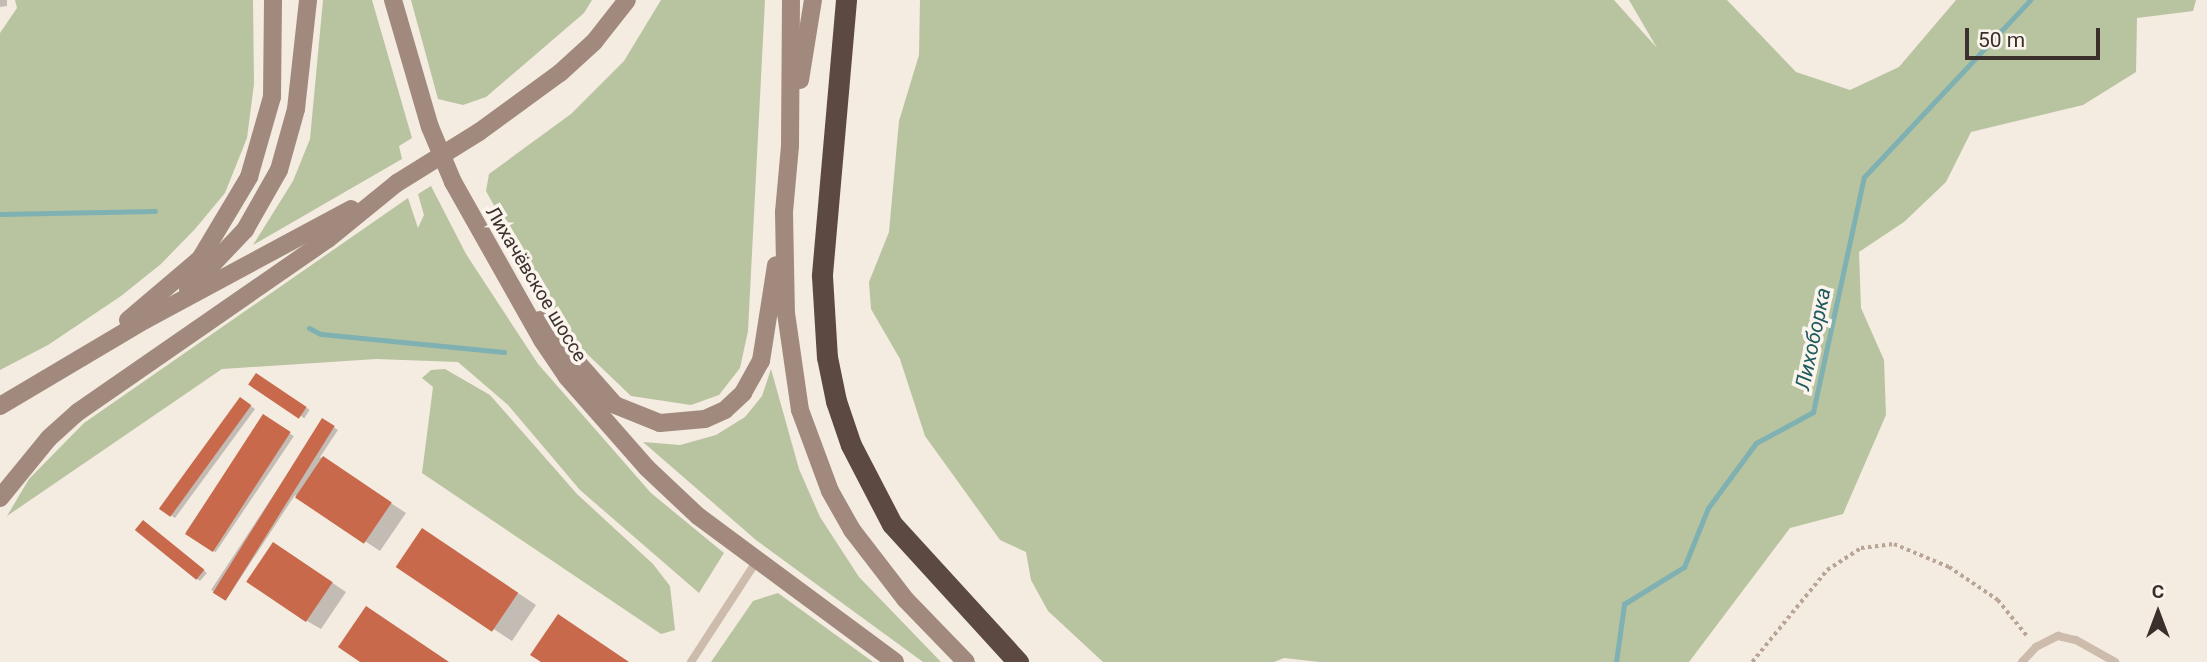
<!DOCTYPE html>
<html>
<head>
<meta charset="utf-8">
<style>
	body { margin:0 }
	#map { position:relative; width:2207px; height:662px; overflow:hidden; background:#f4ebe1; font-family:Roboto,sans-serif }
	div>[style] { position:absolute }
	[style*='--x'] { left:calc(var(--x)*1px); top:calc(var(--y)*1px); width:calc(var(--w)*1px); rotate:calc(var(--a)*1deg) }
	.green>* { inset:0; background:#b8c4a0 }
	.shadow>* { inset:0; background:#0003; transform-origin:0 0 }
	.stream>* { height:5px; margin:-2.5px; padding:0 2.5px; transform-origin:2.5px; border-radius:2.5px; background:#7fb0b2 }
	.building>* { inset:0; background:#c8694b; transform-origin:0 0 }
	.path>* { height:3.5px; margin-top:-1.75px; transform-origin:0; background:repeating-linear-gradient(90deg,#b9a596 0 3.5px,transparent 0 7px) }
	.lane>* { height:8px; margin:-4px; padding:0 4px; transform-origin:4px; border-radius:4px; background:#cdbbac }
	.secondary>* { height:18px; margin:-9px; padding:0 9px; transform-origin:9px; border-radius:9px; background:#a18a7d }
	.highway>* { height:21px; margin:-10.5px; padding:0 10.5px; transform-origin:10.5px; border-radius:10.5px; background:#5c4a42 }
	.secondary-bridge>* { height:18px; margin:-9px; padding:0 9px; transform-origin:9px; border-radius:9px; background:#a18a7d }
	span { translate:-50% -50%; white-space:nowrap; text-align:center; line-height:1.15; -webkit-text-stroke:7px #fbf5ee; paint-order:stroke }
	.street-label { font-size:19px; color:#3b302b }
	.water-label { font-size:21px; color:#1f5a5e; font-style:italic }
	.north { position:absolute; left:2123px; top:578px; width:70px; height:70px; -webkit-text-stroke:5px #fbf5ee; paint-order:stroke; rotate:0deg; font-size:19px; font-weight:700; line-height:28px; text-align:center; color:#3b302b }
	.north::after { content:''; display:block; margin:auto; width:24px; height:32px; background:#3b302b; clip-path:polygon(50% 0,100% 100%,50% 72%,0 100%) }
	.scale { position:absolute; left:1965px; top:28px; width:135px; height:32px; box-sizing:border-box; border:4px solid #3b302b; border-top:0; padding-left:9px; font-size:21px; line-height:24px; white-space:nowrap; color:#3b302b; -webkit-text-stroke:5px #fbf5ee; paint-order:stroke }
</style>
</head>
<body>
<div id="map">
	<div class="green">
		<div style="clip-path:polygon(15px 0,253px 0,254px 84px,247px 138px,225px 193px,195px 229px,161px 264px,121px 296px,48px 345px,0 370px,0 33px,17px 8px)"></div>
		<div style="clip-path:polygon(323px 0,372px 0,412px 138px,399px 146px,402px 159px,253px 245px,293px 181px,310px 139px)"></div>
		<div style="clip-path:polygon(411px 0,592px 0,584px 13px,486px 97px,463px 105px,438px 99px)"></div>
		<div style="clip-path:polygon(661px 0,765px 0,748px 331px,740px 368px,719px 395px,691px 405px,631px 396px,584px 351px,547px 302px,486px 191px,489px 174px,571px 114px,624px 61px)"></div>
		<div style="clip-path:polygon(920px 0,1614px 0,1657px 48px,1629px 0,1727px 0,1796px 72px,1850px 90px,1899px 67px,1956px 0,2196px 0,2193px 11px,2137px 18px,2136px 72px,2083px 105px,1971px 132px,1946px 182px,1904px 222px,1859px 252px,1861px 308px,1884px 360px,1886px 415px,1843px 514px,1790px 528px,1689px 662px,1320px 662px,1284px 658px,1274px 662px,1103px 662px,1048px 611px,1031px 580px,1026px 552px,1000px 540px,925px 436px,900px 359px,871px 309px,869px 282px,889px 232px,899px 121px,919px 55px)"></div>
		<div style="clip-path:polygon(431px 186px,466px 254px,538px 364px,651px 493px,724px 553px,699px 593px,580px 490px,508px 405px,458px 362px,376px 359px,222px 369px,7px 516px,29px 479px,84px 423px,408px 198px,418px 228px,424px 215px,418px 194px)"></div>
		<div style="clip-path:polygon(445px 369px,490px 395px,577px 494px,653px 564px,670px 586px,675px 630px,661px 634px,422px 473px,433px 387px,422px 378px,431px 370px)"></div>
		<div style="clip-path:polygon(771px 369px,799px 469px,820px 517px,859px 577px,941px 662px,923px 662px,756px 540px,643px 442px,680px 445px,716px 435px,745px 417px,762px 396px)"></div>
		<div style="clip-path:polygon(778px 593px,873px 662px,711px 662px,753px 601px)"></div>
	</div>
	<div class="shadow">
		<div style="clip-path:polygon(0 0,7px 0,7px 6px,0 7px)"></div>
		<div style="left:256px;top:375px;width:64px;height:10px;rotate:33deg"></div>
		<div style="clip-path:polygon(245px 402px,255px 409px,175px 518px,161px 509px)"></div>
		<div style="left:264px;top:416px;width:36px;height:140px;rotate:34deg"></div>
		<div style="clip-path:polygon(323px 420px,338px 430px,320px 457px,406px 513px,380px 551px,295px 495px,226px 600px,211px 590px)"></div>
		<div style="clip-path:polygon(147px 524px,207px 573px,200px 581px,196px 578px)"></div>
		<div style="clip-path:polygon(441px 541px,536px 605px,512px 641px,398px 566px)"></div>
		<div style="clip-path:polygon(288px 553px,346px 592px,321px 629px,307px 621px)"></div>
	</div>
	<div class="stream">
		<div style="--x:0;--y:214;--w:155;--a:-1.1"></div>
		<div style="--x:309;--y:328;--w:13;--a:27"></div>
		<div style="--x:321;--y:334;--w:184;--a:5.6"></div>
		<div style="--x:1616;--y:662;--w:59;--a:-82.1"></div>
		<div style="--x:1624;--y:604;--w:70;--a:-31.7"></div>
		<div style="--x:1684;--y:567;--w:64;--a:-67.9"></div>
		<div style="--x:1708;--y:508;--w:81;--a:-53.6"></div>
		<div style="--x:1756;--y:443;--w:65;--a:-28.5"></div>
		<div style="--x:1813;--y:412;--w:240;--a:-77.8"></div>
		<div style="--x:1864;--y:177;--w:243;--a:-46.8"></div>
	</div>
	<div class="building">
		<div style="left:256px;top:373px;width:61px;height:14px;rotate:34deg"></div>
		<div style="left:240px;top:397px;width:14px;height:138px;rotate:36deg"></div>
		<div style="left:263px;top:414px;width:33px;height:143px;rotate:33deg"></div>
		<div style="left:322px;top:418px;width:15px;height:206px;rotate:32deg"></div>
		<div style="left:323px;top:456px;width:83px;height:50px;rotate:34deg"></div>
		<div style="left:143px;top:520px;width:79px;height:13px;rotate:39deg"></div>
		<div style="left:422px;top:528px;width:116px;height:47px;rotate:34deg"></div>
		<div style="left:273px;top:542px;width:72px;height:48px;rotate:34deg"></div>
		<div style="clip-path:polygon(366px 606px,449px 662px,360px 662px,338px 647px)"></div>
		<div style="clip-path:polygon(558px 614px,629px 662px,541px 662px,530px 655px)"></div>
	</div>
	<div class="path">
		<div style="--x:1752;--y:662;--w:119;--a:-50.8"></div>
		<div style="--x:1827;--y:570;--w:40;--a:-32.9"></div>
		<div style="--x:1861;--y:548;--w:33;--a:-7"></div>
		<div style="--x:1894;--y:544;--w:60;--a:22.7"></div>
		<div style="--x:1949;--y:567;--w:59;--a:34"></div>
		<div style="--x:1998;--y:600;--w:48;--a:51"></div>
	</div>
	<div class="lane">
		<div style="--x:691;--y:662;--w:119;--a:-57"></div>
		<div style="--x:2022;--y:662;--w:21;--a:-47"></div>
		<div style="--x:2036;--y:647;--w:25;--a:-27"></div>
		<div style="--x:2058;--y:636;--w:18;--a:13"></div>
		<div style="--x:2076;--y:640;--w:45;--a:29.4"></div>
	</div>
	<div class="secondary">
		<div style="--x:393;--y:0;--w:132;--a:73.8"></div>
		<div style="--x:430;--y:127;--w:60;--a:67.3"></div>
		<div style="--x:453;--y:182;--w:181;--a:60.6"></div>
		<div style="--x:542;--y:340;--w:45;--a:56"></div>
		<div style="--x:567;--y:377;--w:121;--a:48.7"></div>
		<div style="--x:647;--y:468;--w:70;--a:43.3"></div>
		<div style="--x:698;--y:516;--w:245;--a:36.5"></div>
		<div style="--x:791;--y:0;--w:146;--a:90.4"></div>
		<div style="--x:790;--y:146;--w:66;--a:95.2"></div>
		<div style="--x:784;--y:212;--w:101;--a:88.9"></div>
		<div style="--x:786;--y:313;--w:98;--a:81.8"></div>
		<div style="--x:800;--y:410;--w:86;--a:69.7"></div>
		<div style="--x:830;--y:491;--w:45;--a:60.6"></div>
		<div style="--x:852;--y:530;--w:88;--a:52.4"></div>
		<div style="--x:906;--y:600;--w:86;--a:45.9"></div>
		<div style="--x:800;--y:80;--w:81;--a:-80.8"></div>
		<div style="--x:479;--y:132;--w:100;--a:-36.1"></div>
		<div style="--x:560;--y:73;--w:46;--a:-42.4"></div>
		<div style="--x:594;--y:42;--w:53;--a:-51.8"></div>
		<div style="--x:188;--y:290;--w:83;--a:-46.5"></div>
		<div style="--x:245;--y:230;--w:69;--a:-60.5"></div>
		<div style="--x:279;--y:170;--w:63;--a:-74.4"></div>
		<div style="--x:296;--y:109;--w:110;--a:-83.7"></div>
		<div style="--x:128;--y:320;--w:94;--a:-40.3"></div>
		<div style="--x:200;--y:259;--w:96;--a:-59.1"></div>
		<div style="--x:249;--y:177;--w:83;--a:-74"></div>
		<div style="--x:272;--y:97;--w:97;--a:-89.4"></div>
		<div style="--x:540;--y:320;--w:113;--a:48.6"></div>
		<div style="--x:615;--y:405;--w:48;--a:21.8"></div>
		<div style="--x:660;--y:423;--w:45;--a:-5.1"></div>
		<div style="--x:705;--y:419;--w:22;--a:-24"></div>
		<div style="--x:725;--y:410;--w:25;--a:-43"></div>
		<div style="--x:743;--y:393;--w:37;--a:-61"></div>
		<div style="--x:761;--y:361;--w:97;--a:-81.1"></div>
		<div style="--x:0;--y:406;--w:169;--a:-30.7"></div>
		<div style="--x:145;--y:320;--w:234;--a:-28.3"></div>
		<div style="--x:0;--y:498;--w:77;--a:-50.8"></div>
		<div style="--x:49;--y:438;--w:39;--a:-42"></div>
		<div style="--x:78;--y:412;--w:304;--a:-34.7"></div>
		<div style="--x:328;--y:239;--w:89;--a:-39.1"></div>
	</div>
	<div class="highway">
		<div style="--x:846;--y:0;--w:277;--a:95"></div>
		<div style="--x:822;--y:276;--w:81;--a:86.5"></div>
		<div style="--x:827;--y:357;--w:45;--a:78.4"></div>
		<div style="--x:836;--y:401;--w:46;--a:71.2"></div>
		<div style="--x:851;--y:445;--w:89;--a:62.6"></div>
		<div style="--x:892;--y:524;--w:187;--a:47.6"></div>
	</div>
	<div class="secondary-bridge">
		<div style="--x:397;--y:183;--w:97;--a:-31.9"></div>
	</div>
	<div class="street-label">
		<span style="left:536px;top:284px;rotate:59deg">Лихачёвское шоссе</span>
	</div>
	<div class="water-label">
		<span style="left:1813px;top:339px;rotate:-78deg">Лихоборка</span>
	</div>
	<div class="north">С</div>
	<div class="scale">50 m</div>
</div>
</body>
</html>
